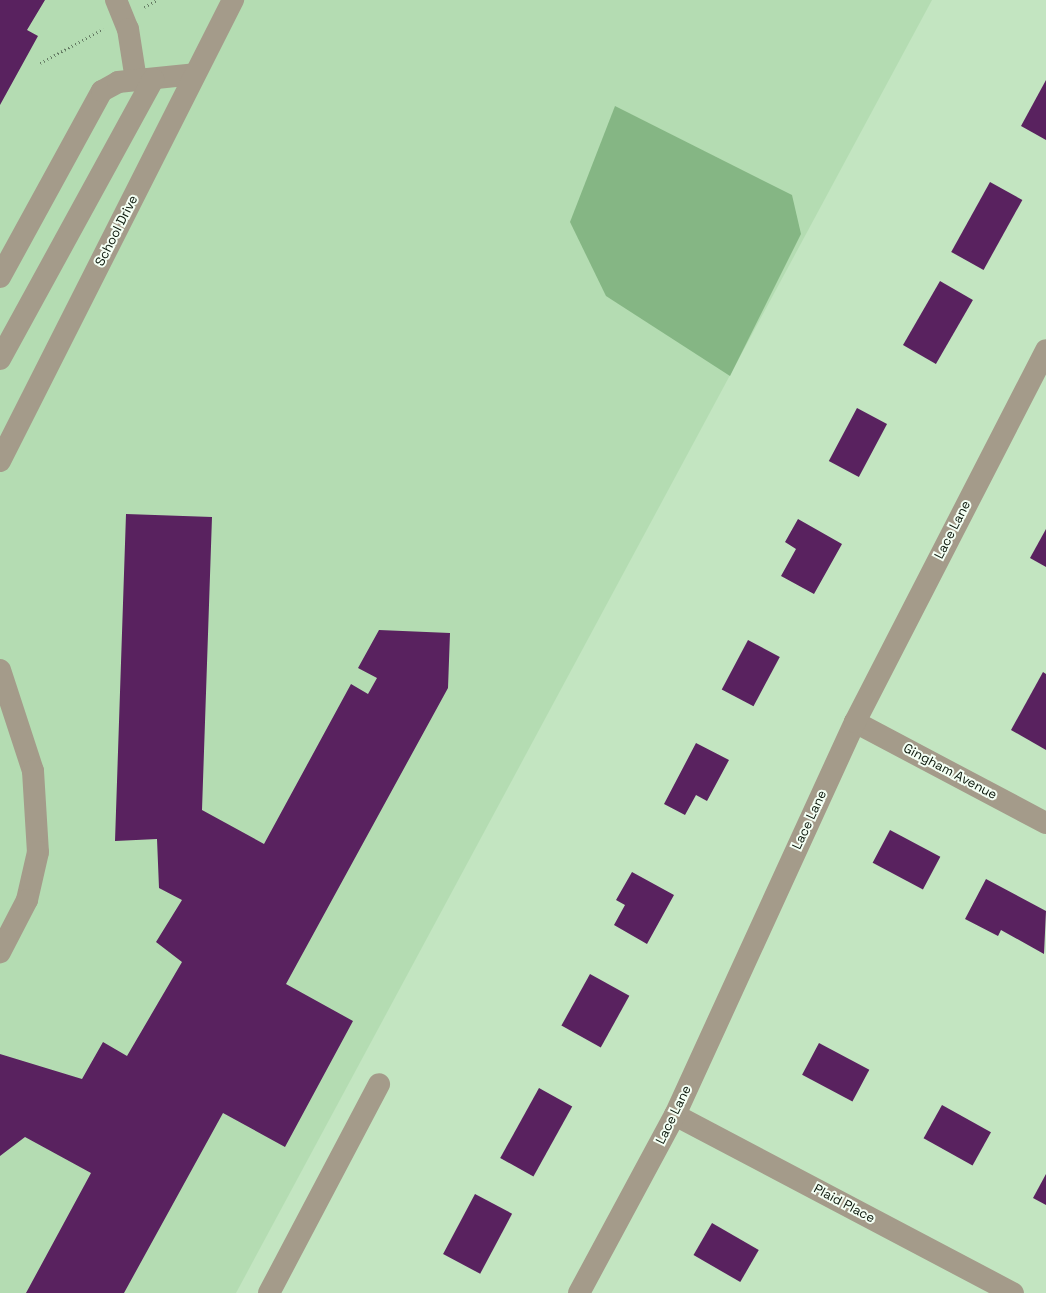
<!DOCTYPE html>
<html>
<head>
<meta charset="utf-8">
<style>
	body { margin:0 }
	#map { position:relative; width:1046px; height:1293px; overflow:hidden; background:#c3e5c1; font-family:"Space Grotesk",sans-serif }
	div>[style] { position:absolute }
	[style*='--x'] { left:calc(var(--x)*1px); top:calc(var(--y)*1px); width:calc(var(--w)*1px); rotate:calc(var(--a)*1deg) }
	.built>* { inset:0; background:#b4dcb2 }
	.green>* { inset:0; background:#85b684 }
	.building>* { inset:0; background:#59225f; transform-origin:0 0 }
	.path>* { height:2.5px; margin-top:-1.25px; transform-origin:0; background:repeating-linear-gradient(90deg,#667d65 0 1px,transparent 0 4px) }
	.minor>* { height:22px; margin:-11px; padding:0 11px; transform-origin:11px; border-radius:11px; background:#a49b8a }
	span { translate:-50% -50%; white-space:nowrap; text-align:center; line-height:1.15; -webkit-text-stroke:4px #f4fff4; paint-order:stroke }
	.street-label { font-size:13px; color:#0a160a }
</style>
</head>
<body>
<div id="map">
	<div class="built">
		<div style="clip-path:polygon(0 0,932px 0,236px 1293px,0 1293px)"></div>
	</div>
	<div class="green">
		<div style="clip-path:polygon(615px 106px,792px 195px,801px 234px,730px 376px,606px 296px,570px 222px)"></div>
	</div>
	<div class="building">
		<div style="clip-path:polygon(0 0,45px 0,27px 30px,38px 36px,0 105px)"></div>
		<div style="clip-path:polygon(1046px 80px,1046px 140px,1021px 126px)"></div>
		<div style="left:990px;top:182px;width:37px;height:80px;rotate:29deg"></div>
		<div style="left:940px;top:281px;width:38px;height:74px;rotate:30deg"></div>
		<div style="left:857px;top:408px;width:34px;height:60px;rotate:28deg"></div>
		<div style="clip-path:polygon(126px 514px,212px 517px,202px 810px,264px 844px,351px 684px,368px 694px,377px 678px,358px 668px,379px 630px,450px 633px,448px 688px,286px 984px,353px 1021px,285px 1147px,223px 1113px,124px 1293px,26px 1293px,91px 1173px,25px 1137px,0 1156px,0 1054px,82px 1079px,103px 1042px,127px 1056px,182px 962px,156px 942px,182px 900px,159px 888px,157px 839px,115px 841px)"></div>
		<div style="clip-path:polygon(798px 519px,842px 544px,814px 594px,781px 576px,796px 549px,785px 542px)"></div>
		<div style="clip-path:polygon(1046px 529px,1046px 567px,1030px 558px)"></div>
		<div style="left:748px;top:640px;width:36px;height:56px;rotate:28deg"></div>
		<div style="clip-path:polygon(1043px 672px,1046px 674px,1046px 750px,1011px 730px)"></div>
		<div style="clip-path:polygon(696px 743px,729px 760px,707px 801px,696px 795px,685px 815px,664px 804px)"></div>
		<div style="left:890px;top:830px;width:57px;height:37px;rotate:28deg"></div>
		<div style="clip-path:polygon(632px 872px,674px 895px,647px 944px,614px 925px,625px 905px,616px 900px)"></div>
		<div style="clip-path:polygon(986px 879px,1046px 911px,1044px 954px,1001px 930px,998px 936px,965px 919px)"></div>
		<div style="left:590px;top:974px;width:45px;height:59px;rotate:29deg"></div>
		<div style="left:819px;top:1043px;width:57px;height:36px;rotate:28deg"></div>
		<div style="left:539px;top:1088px;width:38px;height:80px;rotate:29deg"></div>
		<div style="left:942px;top:1105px;width:56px;height:38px;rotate:29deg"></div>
		<div style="clip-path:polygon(1046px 1174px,1046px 1205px,1033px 1198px)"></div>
		<div style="left:475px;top:1194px;width:42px;height:68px;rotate:28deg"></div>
		<div style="left:712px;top:1223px;width:54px;height:37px;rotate:30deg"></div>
	</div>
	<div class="path">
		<div style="--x:144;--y:7;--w:15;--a:-28"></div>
		<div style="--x:40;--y:63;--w:72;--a:-28.4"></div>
	</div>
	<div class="minor">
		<div style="--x:116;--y:0;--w:31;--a:68"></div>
		<div style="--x:128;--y:29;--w:52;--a:81.1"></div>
		<div style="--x:0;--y:277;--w:212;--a:-61.3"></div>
		<div style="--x:102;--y:91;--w:18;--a:-29"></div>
		<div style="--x:118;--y:82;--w:77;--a:-5.9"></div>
		<div style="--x:0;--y:359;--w:319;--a:-61.3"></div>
		<div style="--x:0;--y:461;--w:517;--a:-63.19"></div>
		<div style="--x:0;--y:670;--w:106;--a:71.9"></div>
		<div style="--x:33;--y:771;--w:81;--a:86.5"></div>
		<div style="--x:38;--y:852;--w:49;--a:102.9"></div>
		<div style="--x:27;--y:900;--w:59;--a:117.4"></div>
		<div style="--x:855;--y:722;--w:216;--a:27.9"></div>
		<div style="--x:675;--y:1115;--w:382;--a:27.8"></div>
		<div style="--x:269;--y:1293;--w:236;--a:-62.2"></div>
		<div style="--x:579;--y:1293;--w:202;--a:-61.7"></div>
		<div style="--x:675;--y:1115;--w:432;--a:-65.4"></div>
		<div style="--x:855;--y:722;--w:418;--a:-62.8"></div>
	</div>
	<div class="street-label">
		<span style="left:117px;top:231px;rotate:-63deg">School Drive</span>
		<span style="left:953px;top:530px;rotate:-63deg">Lace Lane</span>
		<span style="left:950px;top:772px;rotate:28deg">Gingham Avenue</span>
		<span style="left:810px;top:820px;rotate:-65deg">Lace Lane</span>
		<span style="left:674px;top:1115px;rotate:-64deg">Lace Lane</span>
		<span style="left:844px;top:1204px;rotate:28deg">Plaid Place</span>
	</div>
</div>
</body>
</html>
